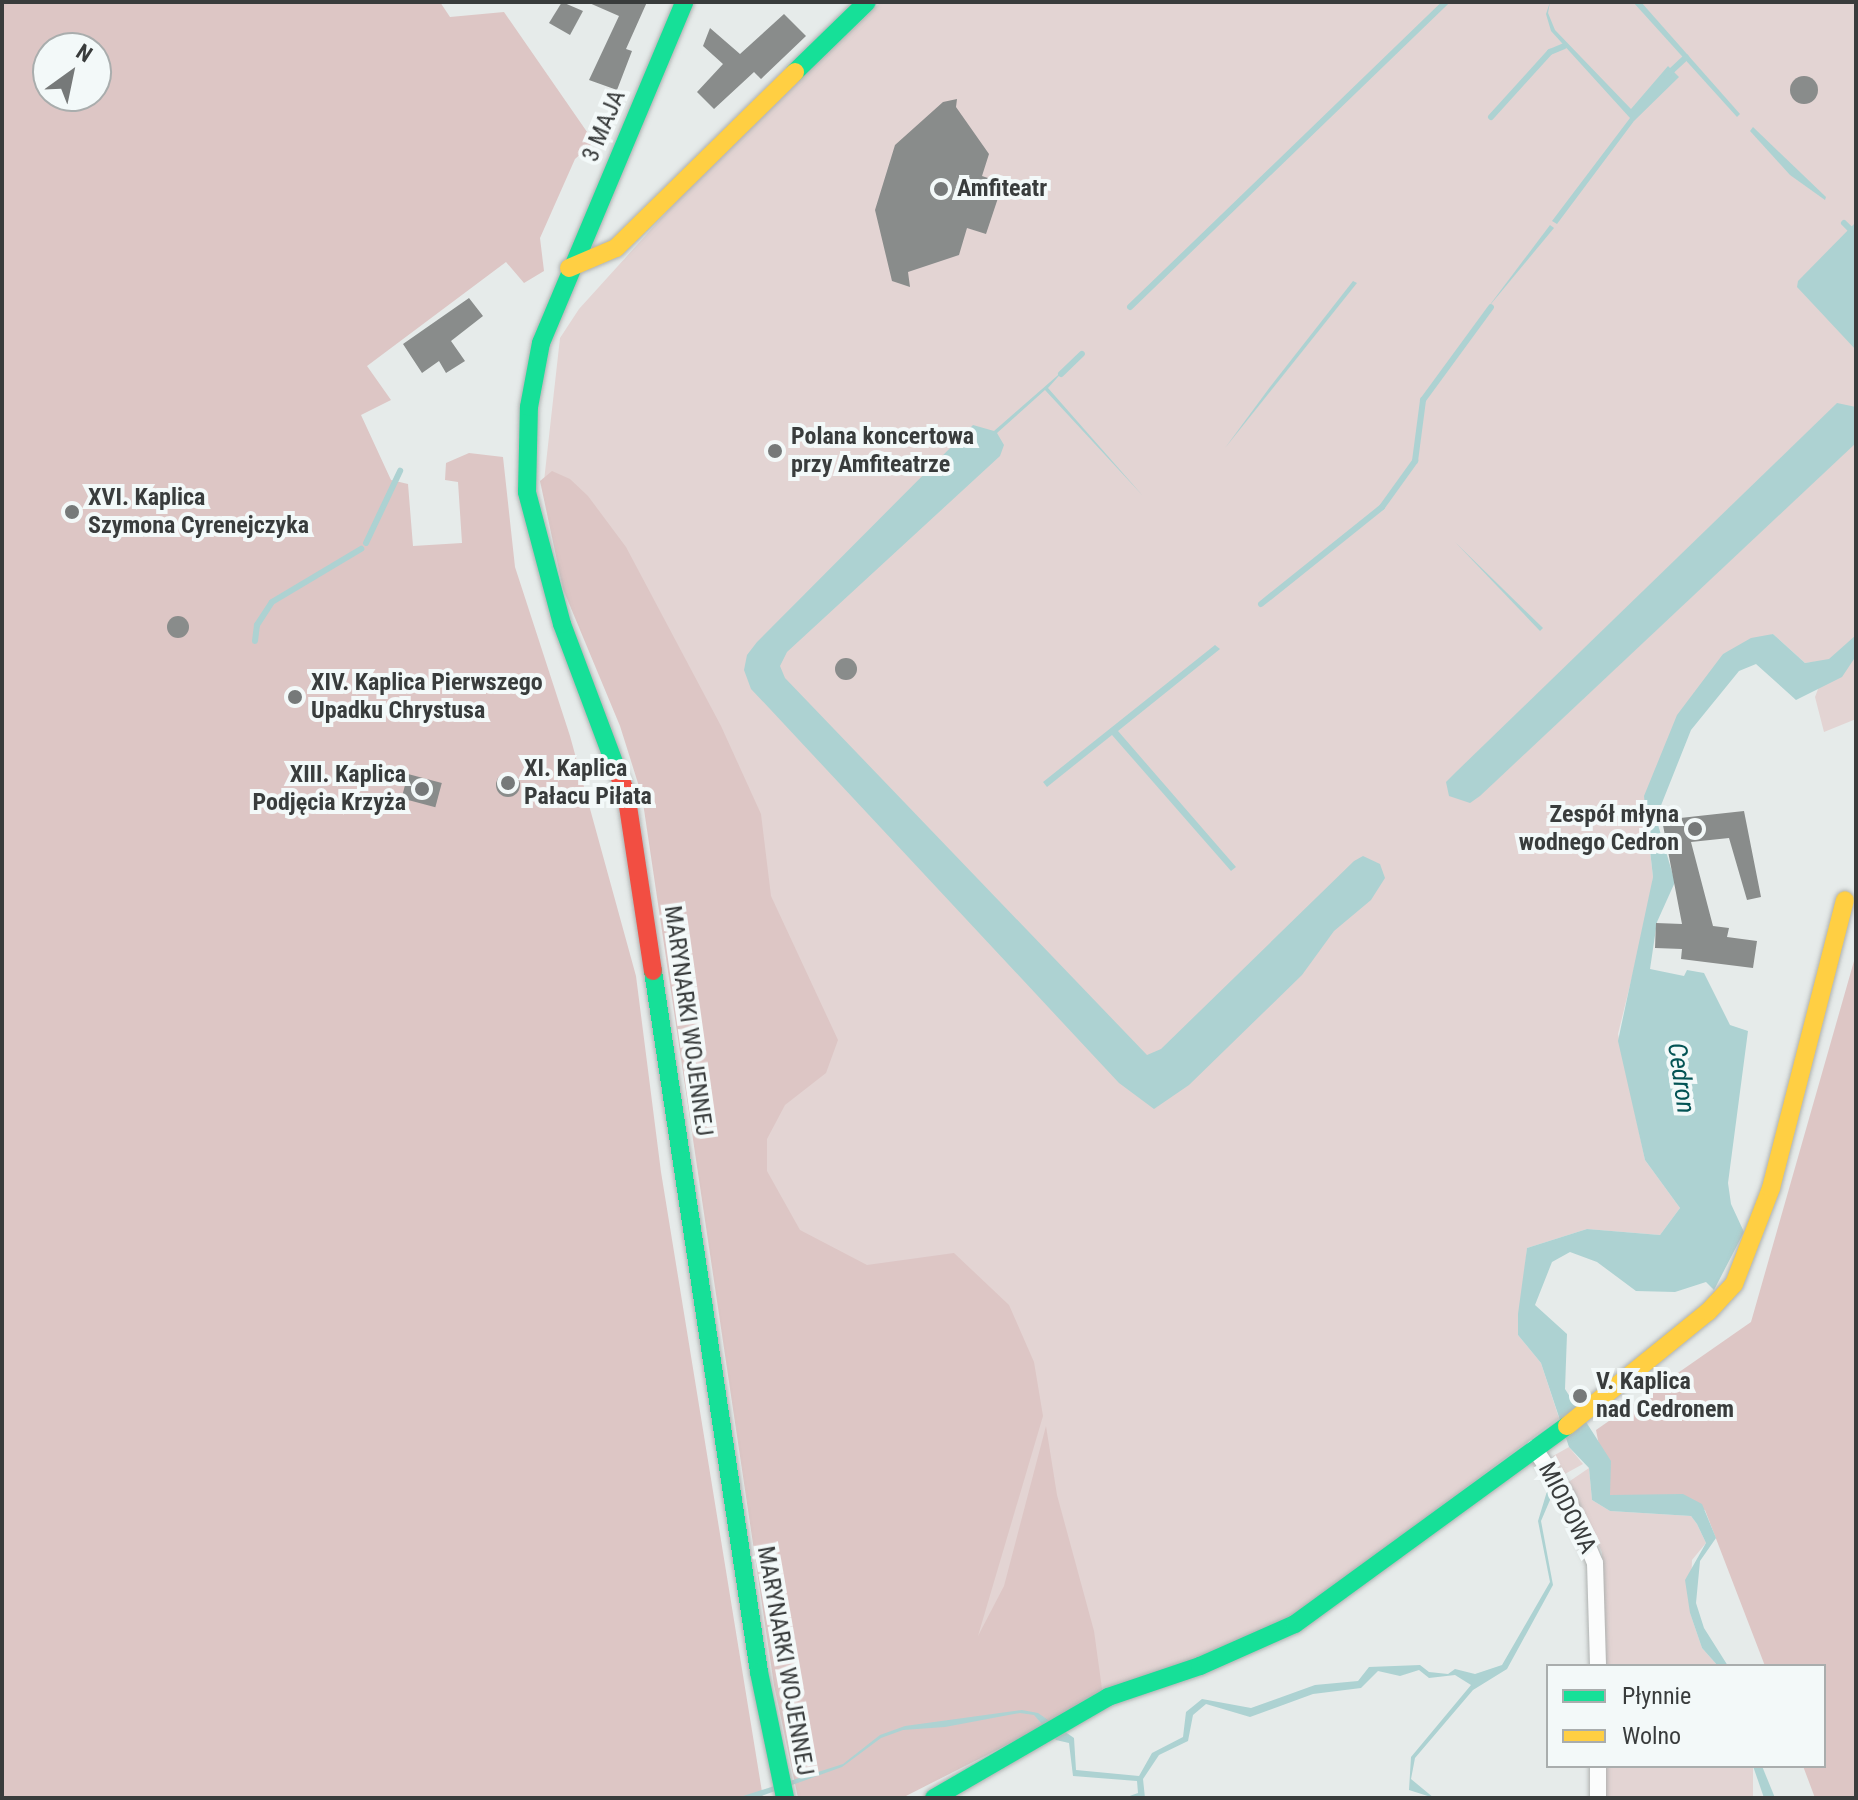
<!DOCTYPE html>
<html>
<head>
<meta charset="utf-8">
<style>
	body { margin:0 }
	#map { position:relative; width:1858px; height:1800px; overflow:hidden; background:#e6ebea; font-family:"Roboto Condensed",sans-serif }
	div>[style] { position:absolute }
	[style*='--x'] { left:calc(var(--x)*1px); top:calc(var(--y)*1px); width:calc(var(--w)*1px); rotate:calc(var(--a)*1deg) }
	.green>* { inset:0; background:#e3d4d3; transform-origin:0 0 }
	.forest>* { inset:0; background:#ddc6c5 }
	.water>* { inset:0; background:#add2d2 }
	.stream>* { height:6px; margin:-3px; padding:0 3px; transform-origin:3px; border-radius:3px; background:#add2d2 }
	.building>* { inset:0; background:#898c8b; transform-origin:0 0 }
	.round { border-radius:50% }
	.roads { filter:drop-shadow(0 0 2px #aeb1b0) drop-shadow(0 0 2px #aeb1b0) }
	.street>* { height:16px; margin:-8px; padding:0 8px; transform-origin:8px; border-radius:8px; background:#fbfcfc }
	.fast>* { height:18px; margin:-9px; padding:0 9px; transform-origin:9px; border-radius:9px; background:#16e098 }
	.slow>* { height:18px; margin:-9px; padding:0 9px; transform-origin:9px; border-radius:9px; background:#ffcf43 }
	.jam>* { height:18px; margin:-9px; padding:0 9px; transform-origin:9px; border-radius:9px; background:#f24e42 }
	.dots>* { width:22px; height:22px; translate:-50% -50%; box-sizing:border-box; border:4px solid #f3f9f9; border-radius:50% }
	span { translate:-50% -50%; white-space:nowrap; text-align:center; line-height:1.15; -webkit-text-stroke:8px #f3f9f9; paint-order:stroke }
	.street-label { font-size:24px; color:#393c3c }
	.poi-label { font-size:24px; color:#393c3c; font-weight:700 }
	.left { translate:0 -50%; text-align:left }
	.right { translate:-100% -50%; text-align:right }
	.water-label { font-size:26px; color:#035354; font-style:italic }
	.frame { position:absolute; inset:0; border:4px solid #393c3c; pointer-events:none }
	.legend { position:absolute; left:1546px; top:1664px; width:280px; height:104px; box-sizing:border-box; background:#f3f9f9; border:2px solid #a9adad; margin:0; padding:10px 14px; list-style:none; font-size:24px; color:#393c3c }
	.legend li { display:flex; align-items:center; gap:16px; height:40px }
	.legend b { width:40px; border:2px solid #a9adad }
	.north { position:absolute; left:32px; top:32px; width:80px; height:80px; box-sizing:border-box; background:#f3f9f9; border:2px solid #a9adad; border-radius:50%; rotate:33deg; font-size:22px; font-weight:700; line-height:32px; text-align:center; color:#393c3c }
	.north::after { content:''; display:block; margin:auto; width:28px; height:36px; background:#767979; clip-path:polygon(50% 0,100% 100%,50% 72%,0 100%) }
</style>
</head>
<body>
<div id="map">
	<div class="green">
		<div style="clip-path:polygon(881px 2px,1856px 2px,1856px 719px,1824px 732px,1815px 697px,1829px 660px,1805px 663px,1773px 634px,1723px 654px,1647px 824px,1653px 877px,1649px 908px,1618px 1034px,1645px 1160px,1680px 1208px,1660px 1235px,1587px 1229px,1527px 1248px,1518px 1335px,1541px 1363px,1559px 1418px,1290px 1619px,886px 1798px,644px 782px,544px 481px,560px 338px,579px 309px,703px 172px)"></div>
		<div style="clip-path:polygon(1569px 1447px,1583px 1464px,1563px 1475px,1553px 1456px)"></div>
		<div style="clip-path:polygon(1589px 1468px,1592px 1500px,1610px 1511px,1691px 1516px,1697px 1524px,1706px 1543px,1692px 1560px,1690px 1613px,1702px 1648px,1718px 1666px,1604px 1666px,1602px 1552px,1567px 1483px)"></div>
		<div style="left:1605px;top:1766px;width:148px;height:32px"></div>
	</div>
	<div class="forest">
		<div style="clip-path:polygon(evenodd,2px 2px,440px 2px,450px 17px,504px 12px,594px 142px,575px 159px,540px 238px,544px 271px,524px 283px,506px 262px,367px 366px,391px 400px,361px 415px,391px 480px,408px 484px,413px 546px,462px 543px,458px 482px,445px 480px,446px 463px,469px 453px,503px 457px,515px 567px,570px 736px,636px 976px,661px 1172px,763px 1798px,2px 1798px,2px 2px,48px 48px,96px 48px,96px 96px,48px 96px,48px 48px)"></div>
		<div style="clip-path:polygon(552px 471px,570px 479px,588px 496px,626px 547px,721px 726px,761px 814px,771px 896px,838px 1040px,826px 1073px,785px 1105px,767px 1139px,767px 1171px,800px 1230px,867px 1265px,954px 1253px,1009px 1305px,1034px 1362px,1043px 1416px,978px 1636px,1004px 1586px,1046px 1426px,1057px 1495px,1094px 1631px,1103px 1696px,902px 1798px,798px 1798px,774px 1685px,642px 796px,620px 726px,563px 589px,540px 481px)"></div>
		<div style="clip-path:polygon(1856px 954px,1856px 1798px,1815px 1798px,1803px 1766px,1824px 1766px,1824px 1666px,1765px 1666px,1705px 1510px,1609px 1496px,1596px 1430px,1751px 1322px)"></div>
	</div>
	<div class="water">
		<div style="clip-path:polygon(1550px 2px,1548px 13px,1555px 30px,1631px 109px,1668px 66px,1679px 77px,1634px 121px,1557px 224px,1552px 221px,1630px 118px,1551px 31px,1546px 14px)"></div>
		<div style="clip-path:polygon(1633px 2px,1641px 2px,1740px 114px,1737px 117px)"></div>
		<div style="clip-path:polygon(1753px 127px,1826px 197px,1825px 200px,1790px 175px,1750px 131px)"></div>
		<div style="clip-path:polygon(1856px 222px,1856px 350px,1797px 287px,1798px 281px)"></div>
		<div style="clip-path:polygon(1550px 225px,1554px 228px,1486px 310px)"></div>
		<div style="clip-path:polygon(1353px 281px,1357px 283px,1225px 448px,1270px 387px)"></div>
		<div style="clip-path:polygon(1065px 369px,1048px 388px,1143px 496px,1045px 390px,997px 433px,1004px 445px,1000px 456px,787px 652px,780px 666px,785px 678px,1147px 1055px,1161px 1049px,1354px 861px,1363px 856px,1380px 864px,1385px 878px,1371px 900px,1334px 931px,1302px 975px,1189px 1085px,1154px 1109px,1119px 1083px,770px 709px,751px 689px,744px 670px,747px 655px,757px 642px,973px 425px,994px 431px)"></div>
		<div style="clip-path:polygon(1837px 403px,1856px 407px,1856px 443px,1480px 796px,1470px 803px,1449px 796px,1446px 782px,1455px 773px)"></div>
		<div style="clip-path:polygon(1455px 542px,1543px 628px,1540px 631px)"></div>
		<div style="clip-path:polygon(1773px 634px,1805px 663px,1829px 659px,1856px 635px,1856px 656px,1842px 677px,1796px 700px,1756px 664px,1739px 671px,1691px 730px,1656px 818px,1675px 882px,1657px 922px,1650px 969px,1684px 976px,1687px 970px,1704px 973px,1730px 1025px,1748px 1031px,1728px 1183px,1731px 1204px,1744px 1232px,1714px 1290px,1706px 1282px,1675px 1292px,1636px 1291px,1597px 1262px,1570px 1252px,1552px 1262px,1535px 1305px,1567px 1334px,1565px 1389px,1611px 1461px,1610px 1495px,1683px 1494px,1702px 1504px,1716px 1538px,1700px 1561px,1696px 1603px,1704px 1628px,1728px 1666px,1718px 1666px,1702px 1648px,1690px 1613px,1685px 1580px,1706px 1543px,1697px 1524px,1691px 1516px,1610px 1511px,1592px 1500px,1589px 1468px,1569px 1447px,1541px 1363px,1518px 1335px,1518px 1314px,1527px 1248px,1587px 1229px,1660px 1235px,1680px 1208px,1645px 1160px,1618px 1041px,1653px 877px,1644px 796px,1677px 715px,1723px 654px,1751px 638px)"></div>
		<div style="clip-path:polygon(1215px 645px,1220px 649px,1118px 731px,1236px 867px,1231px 871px,1112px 735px,1047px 787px,1043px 782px)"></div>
		<div style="clip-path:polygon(1563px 1475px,1567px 1483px,1553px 1493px,1541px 1521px,1553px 1585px,1507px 1669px,1473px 1690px,1415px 1758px,1411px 1779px,1434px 1798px,1409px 1790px,1411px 1757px,1471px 1685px,1455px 1675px,1429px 1678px,1419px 1670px,1400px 1676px,1378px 1671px,1361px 1688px,1313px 1694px,1250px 1717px,1206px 1704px,1193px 1715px,1188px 1741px,1159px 1755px,1143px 1779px,1145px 1798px,1124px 1798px,1138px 1793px,1137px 1781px,1073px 1776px,1069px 1743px,1056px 1740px,1034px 1715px,1020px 1713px,945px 1727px,903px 1730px,881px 1738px,842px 1767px,756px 1798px,737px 1798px,843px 1764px,880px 1735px,905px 1726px,1022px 1710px,1038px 1713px,1074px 1738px,1076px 1770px,1139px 1776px,1152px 1753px,1183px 1737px,1186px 1712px,1202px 1699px,1251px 1708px,1315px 1685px,1358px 1681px,1369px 1667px,1420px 1665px,1429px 1672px,1448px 1674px,1455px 1669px,1475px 1674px,1502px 1665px,1550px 1582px,1538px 1521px,1548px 1488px)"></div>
		<div style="clip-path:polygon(1753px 1766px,1762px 1766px,1775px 1798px,1764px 1798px)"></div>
	</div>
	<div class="stream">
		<div style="--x:1667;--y:75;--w:26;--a:-43"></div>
		<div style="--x:1491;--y:117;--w:88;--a:-47.8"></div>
		<div style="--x:1550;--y:52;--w:15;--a:-23"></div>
		<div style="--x:1844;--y:223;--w:8;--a:45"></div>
		<div style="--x:1130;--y:307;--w:439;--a:-44"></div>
		<div style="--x:1061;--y:374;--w:29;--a:-44"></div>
		<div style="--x:366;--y:543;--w:80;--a:-64.7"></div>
		<div style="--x:1261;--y:604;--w:155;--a:-38.7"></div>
		<div style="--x:1382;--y:507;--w:57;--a:-54.3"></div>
		<div style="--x:1415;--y:461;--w:62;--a:-82.5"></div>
		<div style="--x:1423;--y:400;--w:115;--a:-53.8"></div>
		<div style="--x:255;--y:641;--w:16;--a:-83"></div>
		<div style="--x:257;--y:625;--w:27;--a:-57"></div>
		<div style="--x:272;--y:602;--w:104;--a:-30.8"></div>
	</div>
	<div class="building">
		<div style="clip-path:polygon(562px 2px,583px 11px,570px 35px,549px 23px)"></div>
		<div style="clip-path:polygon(587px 2px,647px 2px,626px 49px,632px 51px,617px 90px,589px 80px,619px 16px)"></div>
		<div style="clip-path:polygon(784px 14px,806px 36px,761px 79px,754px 72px,714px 109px,697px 92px,723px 64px,703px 46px,710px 28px,740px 54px)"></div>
		<div class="round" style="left:1790px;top:76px;width:28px;height:28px"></div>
		<div style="clip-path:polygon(957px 99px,956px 107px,989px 154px,982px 176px,1003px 183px,986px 234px,967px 228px,959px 255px,908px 272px,910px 287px,892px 281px,875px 210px,895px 145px,943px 102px)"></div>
		<div style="clip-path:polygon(469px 298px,483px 316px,451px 341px,465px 361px,446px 373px,439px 361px,422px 373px,403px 344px)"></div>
		<div class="round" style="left:167px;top:616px;width:22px;height:22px"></div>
		<div class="round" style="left:835px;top:658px;width:22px;height:22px"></div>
		<div class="round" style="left:496px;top:773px;width:24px;height:24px"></div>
		<div style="left:408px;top:774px;width:35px;height:25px;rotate:15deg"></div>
		<div style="clip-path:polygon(1744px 811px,1761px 897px,1747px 900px,1729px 838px,1691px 842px,1713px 926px,1729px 928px,1727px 937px,1757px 941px,1753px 968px,1681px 959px,1682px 949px,1655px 948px,1656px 923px,1682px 924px,1662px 820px)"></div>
	</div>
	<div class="roads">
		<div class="street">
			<div style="--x:1534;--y:1448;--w:57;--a:55.8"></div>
			<div style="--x:1566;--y:1495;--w:74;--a:66.9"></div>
			<div style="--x:1595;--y:1563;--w:103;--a:88.3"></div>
			<div style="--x:1598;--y:1766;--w:32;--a:90"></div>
		</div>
		<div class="fast">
			<div style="--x:795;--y:72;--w:100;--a:-44.2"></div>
			<div style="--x:618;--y:773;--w:159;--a:-110.6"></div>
			<div style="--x:562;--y:624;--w:137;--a:-104.9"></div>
			<div style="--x:527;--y:492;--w:85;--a:-88.7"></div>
			<div style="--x:529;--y:407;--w:65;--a:-79.4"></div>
			<div style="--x:541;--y:343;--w:370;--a:-67.2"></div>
			<div style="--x:653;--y:971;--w:709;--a:81.4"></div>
			<div style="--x:759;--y:1672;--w:129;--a:78.3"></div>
			<div style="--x:934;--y:1798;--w:201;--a:-30.1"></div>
			<div style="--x:1108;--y:1697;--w:97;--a:-18.6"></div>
			<div style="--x:1200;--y:1666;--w:104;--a:-23.9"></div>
			<div style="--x:1295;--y:1624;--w:336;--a:-36.1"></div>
		</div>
		<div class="slow">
			<div style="--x:569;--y:268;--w:51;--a:-23.1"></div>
			<div style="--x:616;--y:248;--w:251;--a:-44.5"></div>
			<div style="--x:1567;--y:1426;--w:181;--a:-39"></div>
			<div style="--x:1708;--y:1312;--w:38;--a:-47"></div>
			<div style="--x:1734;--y:1284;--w:103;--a:-68.9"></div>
			<div style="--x:1771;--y:1188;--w:297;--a:-75.6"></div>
		</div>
		<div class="jam">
			<div style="--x:618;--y:773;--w:22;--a:68"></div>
			<div style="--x:626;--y:793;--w:180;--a:81.4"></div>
		</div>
	</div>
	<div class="dots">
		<div style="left:941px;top:189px;background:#767979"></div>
		<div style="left:775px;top:451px;background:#767979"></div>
		<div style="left:72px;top:512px;background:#767979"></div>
		<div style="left:295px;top:697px;background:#767979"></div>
		<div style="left:508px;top:783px;background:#767979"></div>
		<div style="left:422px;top:789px;background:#767979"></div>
		<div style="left:1695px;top:829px;background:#767979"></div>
		<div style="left:1580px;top:1396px;background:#767979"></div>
	</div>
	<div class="street-label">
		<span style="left:604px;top:126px;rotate:-67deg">3 MAJA</span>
		<span style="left:688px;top:1021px;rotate:82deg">MARYNARKI WOJENNEJ</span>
		<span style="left:1567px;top:1508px;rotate:63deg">MIODOWA</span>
		<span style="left:785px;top:1661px;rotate:80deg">MARYNARKI WOJENNEJ</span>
	</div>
	<div class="poi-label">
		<span class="left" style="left:957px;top:189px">Amfiteatr</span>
		<span class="left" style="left:791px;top:451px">Polana koncertowa<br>przy Amfiteatrze</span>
		<span class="left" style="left:88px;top:512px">XVI. Kaplica<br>Szymona Cyrenejczyka</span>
		<span class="left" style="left:311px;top:697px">XIV. Kaplica Pierwszego<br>Upadku Chrystusa</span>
		<span class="left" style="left:524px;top:783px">XI. Kaplica<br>Pałacu Piłata</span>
		<span class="right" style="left:406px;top:789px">XIII. Kaplica<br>Podjęcia Krzyża</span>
		<span class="right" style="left:1679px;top:829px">Zespół młyna<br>wodnego Cedron</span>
		<span class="left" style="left:1596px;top:1396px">V. Kaplica<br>nad Cedronem</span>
	</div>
	<div class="water-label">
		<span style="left:1681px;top:1078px;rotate:82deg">Cedron</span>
	</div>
	<div class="frame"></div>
	<ul class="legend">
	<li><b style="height:10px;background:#16e098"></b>Płynnie</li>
	<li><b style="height:10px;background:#ffcf43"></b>Wolno</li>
	</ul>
	<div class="north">N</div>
</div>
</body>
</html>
